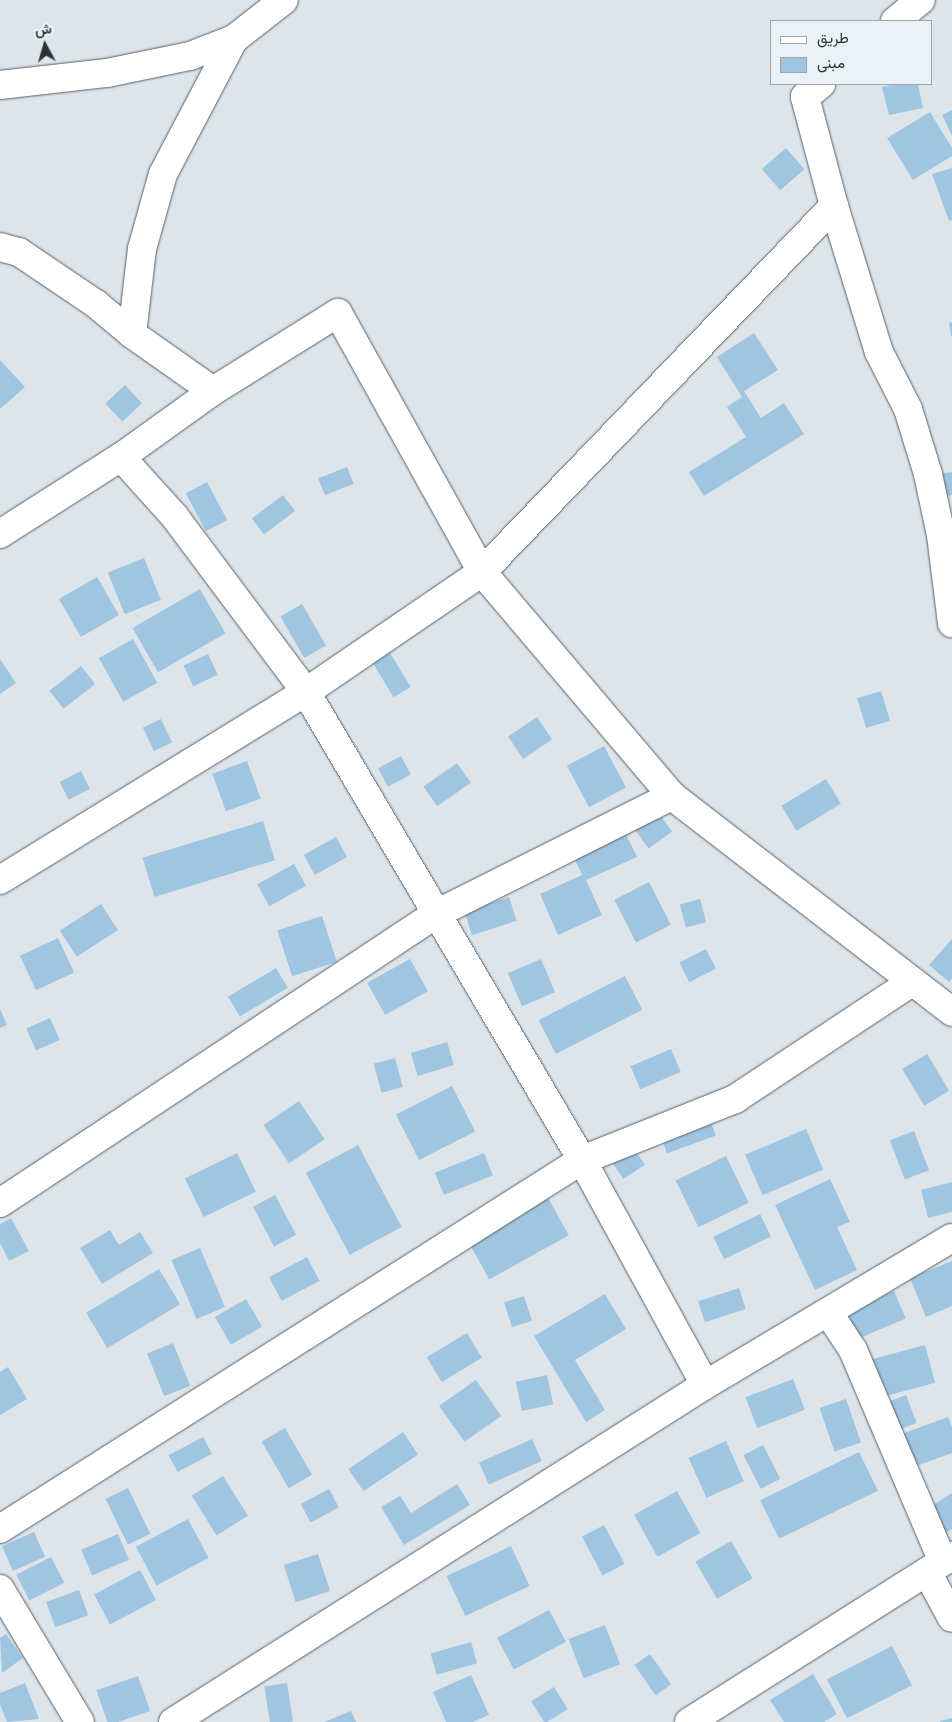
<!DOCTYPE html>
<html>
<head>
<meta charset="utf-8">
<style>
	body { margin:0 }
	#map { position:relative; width:952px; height:1722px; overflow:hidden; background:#dde5eb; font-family:"Zilla Slab",Vazirmatn,serif }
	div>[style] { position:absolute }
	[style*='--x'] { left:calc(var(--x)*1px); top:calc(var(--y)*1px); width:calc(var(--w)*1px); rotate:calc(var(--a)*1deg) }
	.building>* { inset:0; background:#a0c5e1; transform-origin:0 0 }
	.roads { filter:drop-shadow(0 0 1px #596065) drop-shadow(0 0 1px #596065) }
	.minor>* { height:28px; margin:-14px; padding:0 14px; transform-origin:14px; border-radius:14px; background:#fff }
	span { translate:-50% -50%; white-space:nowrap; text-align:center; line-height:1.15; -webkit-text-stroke:4.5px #eaf2f8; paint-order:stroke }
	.legend { position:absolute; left:770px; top:20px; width:162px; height:65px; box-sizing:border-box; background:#eaf2f8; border:1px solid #9fa5aa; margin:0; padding:6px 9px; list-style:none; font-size:15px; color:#2f3235 }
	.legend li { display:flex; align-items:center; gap:10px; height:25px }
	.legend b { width:25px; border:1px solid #9fa5aa }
	.north { position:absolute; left:20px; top:20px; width:50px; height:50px; -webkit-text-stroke:4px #eaf2f8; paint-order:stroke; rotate:354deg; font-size:14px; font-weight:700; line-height:20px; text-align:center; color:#2f3235 }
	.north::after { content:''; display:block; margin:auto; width:18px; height:22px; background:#2f3235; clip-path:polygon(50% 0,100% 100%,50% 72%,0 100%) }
</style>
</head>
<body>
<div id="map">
	<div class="building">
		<div style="clip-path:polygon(895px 84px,918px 84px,923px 108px,889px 115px,882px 87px)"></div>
		<div style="clip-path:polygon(952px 110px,952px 136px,942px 115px)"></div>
		<div style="clip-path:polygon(930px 112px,952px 148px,952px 156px,913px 180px,887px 138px)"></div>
		<div style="left:786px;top:148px;width:28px;height:32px;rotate:49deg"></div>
		<div style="clip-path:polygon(952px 168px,952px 220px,949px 221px,932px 174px)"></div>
		<div style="clip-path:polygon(952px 322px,952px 336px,951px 336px,949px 323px)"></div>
		<div style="clip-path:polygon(754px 333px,778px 370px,744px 391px,761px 418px,784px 403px,804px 434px,704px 496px,689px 472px,746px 437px,727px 407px,742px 397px,717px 357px)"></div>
		<div style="clip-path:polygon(0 360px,25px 387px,0 409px)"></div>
		<div style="left:125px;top:385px;width:25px;height:27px;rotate:47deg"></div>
		<div style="left:347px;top:467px;width:18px;height:31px;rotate:68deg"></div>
		<div style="clip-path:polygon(952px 472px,952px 495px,942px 497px,937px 474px)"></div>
		<div style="left:207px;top:482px;width:43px;height:24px;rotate:62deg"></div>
		<div style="left:283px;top:495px;width:20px;height:39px;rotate:53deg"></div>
		<div style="left:144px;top:558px;width:45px;height:39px;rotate:68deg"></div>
		<div style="left:97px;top:577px;width:44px;height:44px;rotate:60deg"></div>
		<div style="left:200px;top:589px;width:51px;height:78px;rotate:60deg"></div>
		<div style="left:302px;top:604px;width:48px;height:25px;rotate:60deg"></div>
		<div style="left:133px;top:639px;width:50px;height:39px;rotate:61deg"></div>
		<div style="left:389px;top:651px;width:42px;height:20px;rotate:59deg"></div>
		<div style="left:208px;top:654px;width:23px;height:27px;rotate:65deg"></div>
		<div style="clip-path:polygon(0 659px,16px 683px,0 694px)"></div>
		<div style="left:81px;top:666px;width:23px;height:40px;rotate:52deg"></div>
		<div style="left:881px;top:691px;width:31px;height:25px;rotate:73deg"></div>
		<div style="left:537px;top:717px;width:27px;height:35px;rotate:56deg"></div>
		<div style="left:161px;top:719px;width:26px;height:20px;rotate:65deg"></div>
		<div style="left:604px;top:746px;width:47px;height:42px;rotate:62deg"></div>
		<div style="left:401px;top:756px;width:21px;height:26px;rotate:62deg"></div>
		<div style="left:247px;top:761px;width:40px;height:37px;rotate:70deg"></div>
		<div style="left:457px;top:763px;width:24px;height:41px;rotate:55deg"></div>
		<div style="left:81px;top:771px;width:20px;height:24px;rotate:63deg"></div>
		<div style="left:826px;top:779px;width:29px;height:52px;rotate:59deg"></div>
		<div style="left:658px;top:812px;width:24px;height:29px;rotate:54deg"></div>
		<div style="left:263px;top:821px;width:41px;height:126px;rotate:73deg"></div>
		<div style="clip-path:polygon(624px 830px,637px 857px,586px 880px,602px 915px,558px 935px,540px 894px,582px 875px,572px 853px)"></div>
		<div style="left:336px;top:837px;width:23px;height:37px;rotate:61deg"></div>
		<div style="left:294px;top:864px;width:25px;height:42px;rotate:61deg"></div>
		<div style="left:649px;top:882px;width:48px;height:39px;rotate:63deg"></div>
		<div style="left:509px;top:897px;width:25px;height:47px;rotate:72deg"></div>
		<div style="left:700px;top:899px;width:24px;height:21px;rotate:75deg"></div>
		<div style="left:101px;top:904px;width:31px;height:49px;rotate:57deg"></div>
		<div style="left:322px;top:916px;width:48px;height:47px;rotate:72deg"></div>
		<div style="left:58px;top:938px;width:38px;height:42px;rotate:65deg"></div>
		<div style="clip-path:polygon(952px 939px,952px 978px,949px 982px,929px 965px)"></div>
		<div style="left:706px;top:949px;width:22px;height:30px;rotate:63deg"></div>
		<div style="left:410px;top:959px;width:37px;height:49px;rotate:61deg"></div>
		<div style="left:541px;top:959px;width:36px;height:36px;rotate:67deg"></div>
		<div style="left:276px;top:968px;width:23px;height:56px;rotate:59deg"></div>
		<div style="left:625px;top:976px;width:38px;height:97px;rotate:63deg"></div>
		<div style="clip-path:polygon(0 1009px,7px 1025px,0 1028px)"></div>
		<div style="left:50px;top:1018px;width:24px;height:26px;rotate:66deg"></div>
		<div style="left:447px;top:1042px;width:24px;height:38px;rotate:73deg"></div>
		<div style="left:671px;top:1049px;width:25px;height:44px;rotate:67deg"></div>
		<div style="left:927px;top:1054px;width:43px;height:29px;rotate:59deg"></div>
		<div style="left:395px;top:1058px;width:30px;height:22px;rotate:75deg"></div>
		<div style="left:452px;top:1086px;width:51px;height:63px;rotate:63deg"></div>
		<div style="left:299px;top:1101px;width:46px;height:43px;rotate:56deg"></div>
		<div style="left:708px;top:1114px;width:23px;height:52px;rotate:70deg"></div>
		<div style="left:806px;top:1129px;width:44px;height:66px;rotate:67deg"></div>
		<div style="left:914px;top:1131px;width:42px;height:26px;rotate:69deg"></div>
		<div style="left:358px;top:1145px;width:93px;height:59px;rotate:62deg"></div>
		<div style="left:634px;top:1148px;width:20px;height:26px;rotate:57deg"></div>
		<div style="left:237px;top:1153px;width:43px;height:58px;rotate:64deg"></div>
		<div style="left:484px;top:1153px;width:24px;height:53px;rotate:68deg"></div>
		<div style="left:726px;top:1156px;width:52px;height:56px;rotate:64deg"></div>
		<div style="clip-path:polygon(830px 1179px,850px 1222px,837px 1227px,857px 1270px,815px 1290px,775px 1205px)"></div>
		<div style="clip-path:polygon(952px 1182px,952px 1212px,928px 1218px,921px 1190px)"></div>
		<div style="left:275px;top:1195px;width:45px;height:25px;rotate:62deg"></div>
		<div style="left:547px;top:1196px;width:45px;height:91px;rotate:61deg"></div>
		<div style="left:760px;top:1214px;width:25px;height:52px;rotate:64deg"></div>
		<div style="clip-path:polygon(11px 1218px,29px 1251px,9px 1261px,0 1243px,0 1224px)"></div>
		<div style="clip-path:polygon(110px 1230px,119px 1245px,140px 1232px,153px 1253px,102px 1284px,80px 1248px)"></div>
		<div style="left:200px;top:1248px;width:64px;height:31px;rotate:67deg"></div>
		<div style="left:307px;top:1257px;width:27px;height:43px;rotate:62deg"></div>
		<div style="clip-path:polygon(952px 1261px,952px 1306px,926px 1317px,910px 1278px)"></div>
		<div style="left:159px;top:1269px;width:41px;height:85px;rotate:59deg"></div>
		<div style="left:739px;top:1288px;width:22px;height:43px;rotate:72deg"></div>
		<div style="left:894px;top:1291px;width:30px;height:53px;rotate:67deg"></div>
		<div style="clip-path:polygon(605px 1294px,626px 1329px,575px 1360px,605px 1410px,586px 1422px,534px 1336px)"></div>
		<div style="left:524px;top:1296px;width:26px;height:21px;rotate:72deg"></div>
		<div style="left:246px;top:1299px;width:32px;height:36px;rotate:60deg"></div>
		<div style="left:467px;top:1333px;width:29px;height:47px;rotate:59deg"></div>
		<div style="left:173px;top:1343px;width:46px;height:28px;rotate:68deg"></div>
		<div style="left:925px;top:1345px;width:39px;height:55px;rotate:75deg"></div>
		<div style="clip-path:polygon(8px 1367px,27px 1399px,0 1415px,0 1372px)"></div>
		<div style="left:547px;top:1375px;width:30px;height:32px;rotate:78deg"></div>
		<div style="left:793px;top:1379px;width:33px;height:51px;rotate:69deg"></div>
		<div style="left:476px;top:1380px;width:44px;height:45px;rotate:55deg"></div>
		<div style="left:906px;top:1395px;width:30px;height:28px;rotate:69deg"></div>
		<div style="left:846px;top:1399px;width:46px;height:28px;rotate:71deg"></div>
		<div style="clip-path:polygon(948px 1417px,952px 1427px,952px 1453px,908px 1469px,896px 1436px)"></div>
		<div style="left:285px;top:1428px;width:54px;height:27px;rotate:60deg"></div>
		<div style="left:403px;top:1432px;width:27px;height:66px;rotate:56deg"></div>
		<div style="left:203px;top:1437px;width:19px;height:39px;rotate:62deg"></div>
		<div style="left:532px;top:1439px;width:24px;height:58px;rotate:66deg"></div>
		<div style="left:726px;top:1441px;width:44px;height:41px;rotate:66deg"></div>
		<div style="left:763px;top:1445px;width:38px;height:22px;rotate:63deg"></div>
		<div style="left:859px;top:1452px;width:43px;height:110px;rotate:64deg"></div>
		<div style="left:223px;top:1476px;width:47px;height:37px;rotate:58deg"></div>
		<div style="clip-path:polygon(457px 1484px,470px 1505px,404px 1545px,381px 1507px,400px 1496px,411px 1513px)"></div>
		<div style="left:128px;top:1488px;width:51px;height:25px;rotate:64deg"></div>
		<div style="left:329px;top:1489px;width:21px;height:32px;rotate:62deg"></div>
		<div style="left:677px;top:1491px;width:48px;height:49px;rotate:61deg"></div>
		<div style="clip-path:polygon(952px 1493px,952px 1529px,939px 1536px,923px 1511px)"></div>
		<div style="left:188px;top:1519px;width:44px;height:59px;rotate:62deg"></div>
		<div style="left:604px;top:1525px;width:44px;height:25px;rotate:62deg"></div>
		<div style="left:34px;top:1532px;width:27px;height:35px;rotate:66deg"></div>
		<div style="left:118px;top:1534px;width:28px;height:40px;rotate:67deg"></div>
		<div style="left:731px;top:1541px;width:43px;height:41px;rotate:60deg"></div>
		<div style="left:511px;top:1546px;width:44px;height:71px;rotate:65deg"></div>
		<div style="left:318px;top:1554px;width:39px;height:36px;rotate:72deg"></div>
		<div style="left:51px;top:1557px;width:29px;height:39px;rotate:63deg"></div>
		<div style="left:140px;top:1570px;width:34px;height:52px;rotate:62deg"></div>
		<div style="left:79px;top:1590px;width:27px;height:35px;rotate:70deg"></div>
		<div style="left:549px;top:1610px;width:36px;height:59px;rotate:62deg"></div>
		<div style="left:605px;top:1625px;width:42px;height:39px;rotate:69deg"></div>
		<div style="clip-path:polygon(6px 1634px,23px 1658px,2px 1673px,0 1638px)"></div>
		<div style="left:471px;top:1642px;width:22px;height:42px;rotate:74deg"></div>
		<div style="left:892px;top:1646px;width:44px;height:73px;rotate:63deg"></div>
		<div style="left:650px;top:1654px;width:37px;height:19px;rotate:55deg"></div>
		<div style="clip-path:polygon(813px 1674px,837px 1714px,824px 1722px,784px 1722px,770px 1700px)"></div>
		<div style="clip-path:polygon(471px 1675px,489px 1715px,473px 1722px,446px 1722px,433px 1692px)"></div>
		<div style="left:138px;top:1676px;width:37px;height:44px;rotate:71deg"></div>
		<div style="clip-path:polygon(25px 1683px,39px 1719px,7px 1722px,0 1704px,0 1693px)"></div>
		<div style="left:287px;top:1683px;width:39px;height:23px;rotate:81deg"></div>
		<div style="left:554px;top:1687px;width:26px;height:27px;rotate:58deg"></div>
		<div style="clip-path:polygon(351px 1711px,356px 1722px,324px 1722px)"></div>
		<div style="clip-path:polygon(952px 1718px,952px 1722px,940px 1722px,940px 1721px)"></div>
	</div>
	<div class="roads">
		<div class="minor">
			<div style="--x:895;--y:21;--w:33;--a:-39"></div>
			<div style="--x:0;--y:85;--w:108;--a:-6.4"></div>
			<div style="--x:107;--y:73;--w:85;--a:-11.6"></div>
			<div style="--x:190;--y:56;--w:47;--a:-21.1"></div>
			<div style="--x:234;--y:39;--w:63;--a:-38"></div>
			<div style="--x:834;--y:206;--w:153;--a:72.9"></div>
			<div style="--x:879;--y:352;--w:64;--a:63"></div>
			<div style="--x:908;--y:409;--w:68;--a:72.9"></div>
			<div style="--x:928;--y:474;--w:62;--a:78"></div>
			<div style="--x:941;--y:535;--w:89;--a:82.9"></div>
			<div style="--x:0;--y:247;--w:20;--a:15"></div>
			<div style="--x:19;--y:252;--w:93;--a:34"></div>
			<div style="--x:96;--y:304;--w:47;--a:39.8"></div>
			<div style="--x:132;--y:334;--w:99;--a:35.1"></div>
			<div style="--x:132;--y:334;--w:86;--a:-83.3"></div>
			<div style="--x:142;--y:249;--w:78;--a:-74.4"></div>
			<div style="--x:163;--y:174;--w:153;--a:-62.3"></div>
			<div style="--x:121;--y:457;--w:81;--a:48"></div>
			<div style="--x:175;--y:517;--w:219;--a:53.2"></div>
			<div style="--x:306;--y:692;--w:543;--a:59.47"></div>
			<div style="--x:582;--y:1160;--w:256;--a:61.3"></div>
			<div style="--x:0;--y:534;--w:143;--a:-32.5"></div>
			<div style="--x:121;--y:457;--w:113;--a:-35.7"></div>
			<div style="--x:213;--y:391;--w:147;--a:-32"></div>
			<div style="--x:338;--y:313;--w:296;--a:60.9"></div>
			<div style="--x:482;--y:572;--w:294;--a:49.7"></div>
			<div style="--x:672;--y:796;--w:354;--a:37.6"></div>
			<div style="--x:0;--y:880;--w:359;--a:-31.6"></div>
			<div style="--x:306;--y:692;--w:213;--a:-34.3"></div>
			<div style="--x:482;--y:572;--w:508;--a:-46.12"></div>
			<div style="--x:834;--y:206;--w:113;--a:-104.9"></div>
			<div style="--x:805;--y:97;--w:21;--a:-39"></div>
			<div style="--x:0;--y:1203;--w:523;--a:-33.54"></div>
			<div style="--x:436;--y:914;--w:264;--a:-26.6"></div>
			<div style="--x:828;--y:1312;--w:45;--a:56.7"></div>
			<div style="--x:853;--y:1350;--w:230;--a:67"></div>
			<div style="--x:0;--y:1529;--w:689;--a:-32.38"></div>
			<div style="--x:582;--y:1160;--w:165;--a:-21.7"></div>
			<div style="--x:735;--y:1099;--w:210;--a:-33.5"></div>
			<div style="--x:927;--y:1572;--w:52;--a:61.5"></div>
			<div style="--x:0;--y:1589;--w:155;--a:59"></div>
			<div style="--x:173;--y:1722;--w:630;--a:-32.35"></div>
			<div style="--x:705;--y:1385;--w:287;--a:-30.8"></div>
			<div style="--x:689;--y:1722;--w:311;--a:-32.3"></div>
		</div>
	</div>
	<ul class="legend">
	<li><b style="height:6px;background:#fff"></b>طريق</li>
	<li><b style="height:14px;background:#a0c5e1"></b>مبنى</li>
	</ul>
	<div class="north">ش</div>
</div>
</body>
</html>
